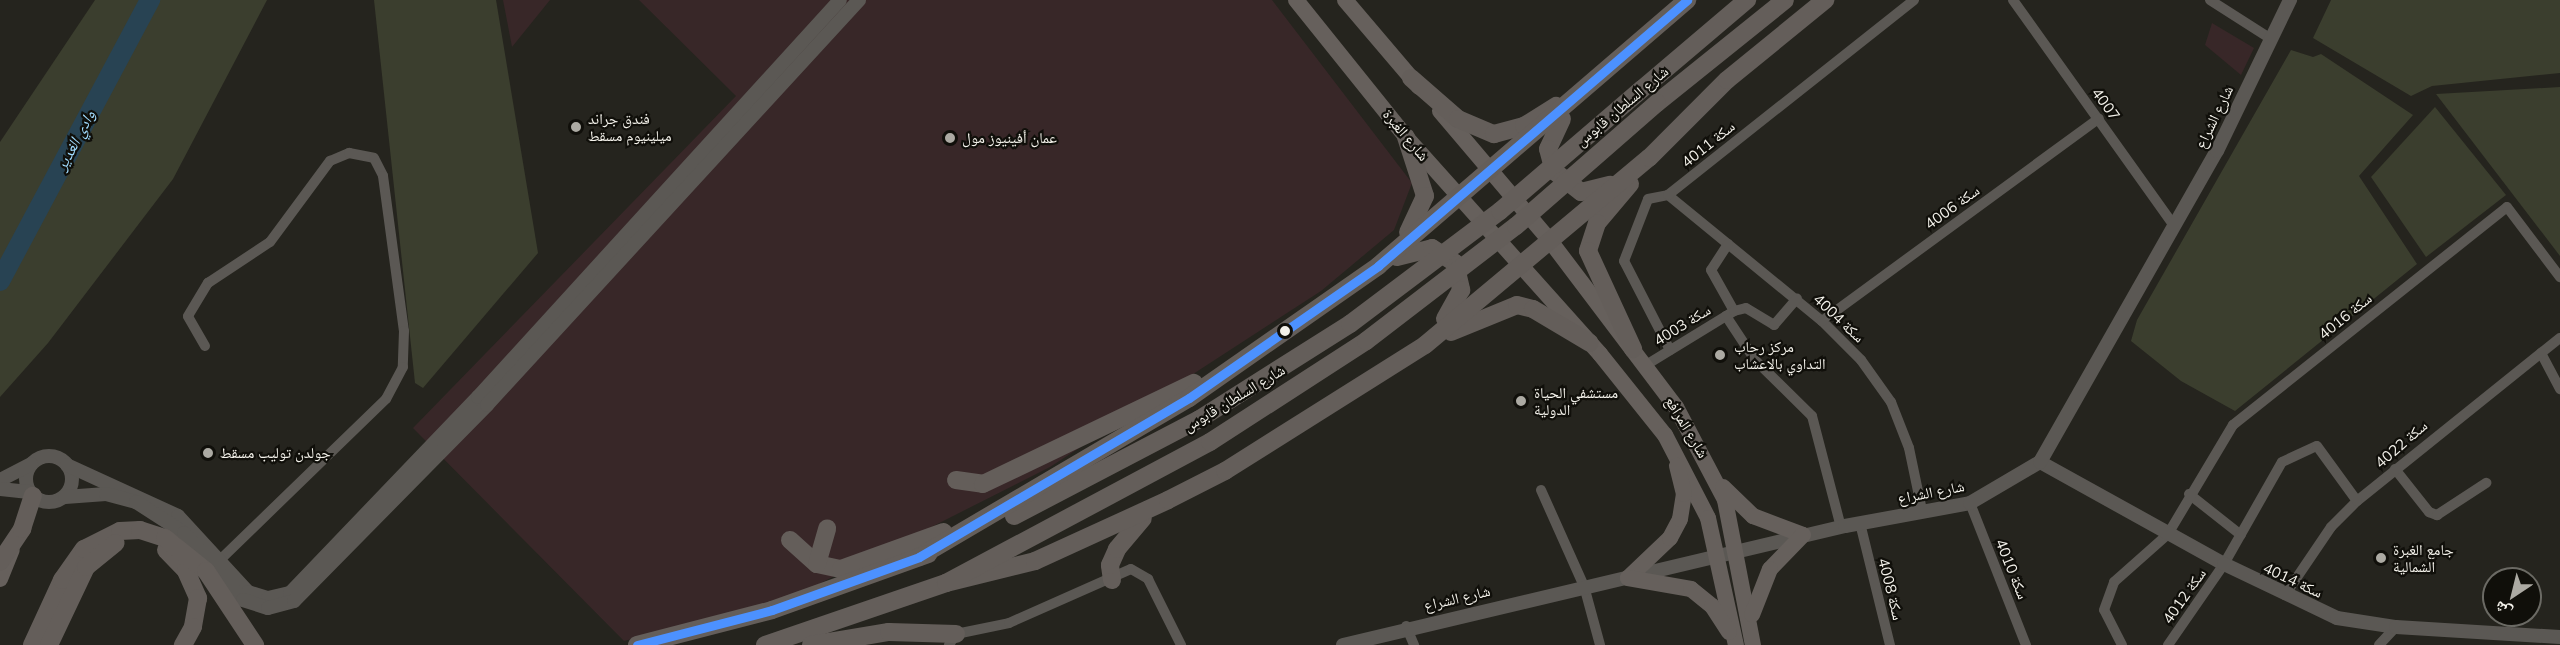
<!DOCTYPE html>
<html>
<head>
<meta charset="utf-8">
<style>
	body { margin:0 }
	#map { position:relative; width:2560px; height:645px; overflow:hidden; background:#25241e; font-family:Mulish,"Noto Naskh Arabic",sans-serif }
	div>[style] { position:absolute }
	[style*='--x'] { left:calc(var(--x)*1px); top:calc(var(--y)*1px); width:calc(var(--w)*1px); rotate:calc(var(--a)*1deg) }
	.commercial>* { inset:0; background:#382728 }
	.green>* { inset:0; background:#3b3e2e }
	.river>* { height:20px; margin:-10px; padding:0 10px; transform-origin:10px; border-radius:10px; background:#284353 }
	.minor>* { height:10px; margin:-5px; padding:0 5px; transform-origin:5px; border-radius:5px; background:#5b5854 }
	.tertiary>* { height:14px; margin:-7px; padding:0 7px; transform-origin:7px; border-radius:7px; background:#5b5854 }
	.tertiary>.ring { margin:-7px; padding:0; box-sizing:content-box; background:none; border:14px solid #5b5854; border-radius:50% }
	.primary>* { height:16px; margin:-8px; padding:0 8px; transform-origin:8px; border-radius:8px; background:#66605c }
	.trunk>* { height:18px; margin:-9px; padding:0 9px; transform-origin:9px; border-radius:9px; background:#645e5a }
	.trunk-bridge>* { height:18px; margin:-9px; padding:0 9px; transform-origin:9px; border-radius:9px; background:#645e5a }
	.bus-1>* { height:9px; margin:-4.5px; padding:0 4.5px; transform-origin:4.5px; border-radius:4.5px; background:#4c91ff }
	.dots>* { width:16px; height:16px; translate:-50% -50%; box-sizing:border-box; border:3px solid #100f0a; border-radius:50% }
	span { translate:-50% -50%; white-space:nowrap; text-align:center; line-height:1.15; -webkit-text-stroke:4.5px #100f0a; paint-order:stroke }
	.street-label { font-size:15px; color:#f4f2eb }
	.poi-label { font-size:15px; color:#f4f2eb }
	.left { translate:0 -50%; text-align:left }
	.water-label { font-size:16px; color:#a0dbfe; font-style:italic }
	.north { position:absolute; left:2482px; top:567px; width:60px; height:60px; box-sizing:border-box; background:#100f0a; border:2px solid #6b6a64; border-radius:50%; rotate:215deg; font-size:16px; font-weight:700; line-height:24px; text-align:center; color:#f4f2eb }
	.north::after { content:''; display:block; margin:auto; width:21px; height:27px; background:#acaaa3; clip-path:polygon(50% 0,100% 100%,50% 72%,0 100%) }
</style>
</head>
<body>
<div id="map">
	<div class="commercial">
		<div style="clip-path:polygon(503px 0,550px 0,512px 47px)"></div>
		<div style="clip-path:polygon(639px 0,1272px 0,1412px 183px,1394px 230px,1321px 291px,1050px 467px,793px 597px,624px 641px,413px 428px,736px 96px)"></div>
		<div style="clip-path:polygon(2212px 23px,2254px 48px,2241px 75px,2205px 45px)"></div>
	</div>
	<div class="green">
		<div style="clip-path:polygon(95px 0,267px 0,173px 179px,48px 343px,0 397px,0 142px)"></div>
		<div style="clip-path:polygon(374px 0,496px 0,538px 253px,423px 388px,415px 383px)"></div>
		<div style="clip-path:polygon(2331px 0,2560px 0,2560px 73px,2432px 86px,2411px 96px,2313px 38px)"></div>
		<div style="clip-path:polygon(2291px 50px,2313px 57px,2321px 54px,2413px 115px,2359px 176px,2417px 264px,2235px 411px,2181px 381px,2131px 341px,2137px 320px)"></div>
		<div style="clip-path:polygon(2560px 87px,2560px 256px,2436px 94px)"></div>
		<div style="clip-path:polygon(2435px 107px,2506px 195px,2426px 257px,2371px 177px)"></div>
	</div>
	<div class="river">
		<div style="--x:0;--y:281;--w:319;--a:-61.9"></div>
	</div>
	<div class="minor">
		<div style="--x:2013;--y:0;--w:277;--a:54.5"></div>
		<div style="--x:2210;--y:0;--w:72;--a:32.6"></div>
		<div style="--x:1668;--y:195;--w:199;--a:39.3"></div>
		<div style="--x:1822;--y:321;--w:55;--a:45"></div>
		<div style="--x:1861;--y:360;--w:52;--a:54.5"></div>
		<div style="--x:1891;--y:402;--w:49;--a:68.6"></div>
		<div style="--x:1909;--y:448;--w:63;--a:78.2"></div>
		<div style="--x:1728;--y:244;--w:31;--a:123"></div>
		<div style="--x:1711;--y:270;--w:47;--a:60.7"></div>
		<div style="--x:1726;--y:316;--w:53;--a:56.6"></div>
		<div style="--x:1755;--y:360;--w:80;--a:44.5"></div>
		<div style="--x:1812;--y:416;--w:115;--a:75.4"></div>
		<div style="--x:1822;--y:321;--w:343;--a:-36.2"></div>
		<div style="--x:205;--y:346;--w:34;--a:-120"></div>
		<div style="--x:188;--y:316;--w:39;--a:-59"></div>
		<div style="--x:208;--y:283;--w:74;--a:-33.5"></div>
		<div style="--x:270;--y:242;--w:101;--a:-53.5"></div>
		<div style="--x:330;--y:161;--w:21;--a:-23"></div>
		<div style="--x:349;--y:153;--w:25;--a:11"></div>
		<div style="--x:374;--y:158;--w:20;--a:63"></div>
		<div style="--x:383;--y:176;--w:156;--a:82.3"></div>
		<div style="--x:404;--y:331;--w:36;--a:92"></div>
		<div style="--x:403;--y:367;--w:36;--a:118"></div>
		<div style="--x:386;--y:399;--w:230;--a:135.9"></div>
		<div style="--x:1670;--y:350;--w:100;--a:-117.3"></div>
		<div style="--x:1624;--y:261;--w:66;--a:-68.8"></div>
		<div style="--x:1648;--y:199;--w:20;--a:-11"></div>
		<div style="--x:1668;--y:195;--w:314;--a:-38.4"></div>
		<div style="--x:2541;--y:353;--w:41;--a:62.2"></div>
		<div style="--x:1646;--y:365;--w:103;--a:-31.5"></div>
		<div style="--x:1734;--y:311;--w:12;--a:-14"></div>
		<div style="--x:1746;--y:308;--w:33;--a:31"></div>
		<div style="--x:1774;--y:325;--w:35;--a:-49"></div>
		<div style="--x:2395;--y:469;--w:55;--a:51.7"></div>
		<div style="--x:2429;--y:512;--w:9;--a:21"></div>
		<div style="--x:2437;--y:515;--w:59;--a:-33.1"></div>
		<div style="--x:1541;--y:490;--w:105;--a:65.9"></div>
		<div style="--x:1584;--y:586;--w:61;--a:74.8"></div>
		<div style="--x:2189;--y:494;--w:66;--a:38.3"></div>
		<div style="--x:1970;--y:503;--w:153;--a:68.5"></div>
		<div style="--x:1860;--y:523;--w:126;--a:76.2"></div>
		<div style="--x:2285;--y:595;--w:82;--a:-55.9"></div>
		<div style="--x:2331;--y:527;--w:37;--a:-45"></div>
		<div style="--x:2357;--y:501;--w:260;--a:-38.8"></div>
		<div style="--x:1406;--y:626;--w:21;--a:67"></div>
		<div style="--x:949;--y:645;--w:13;--a:-58"></div>
		<div style="--x:956;--y:634;--w:54;--a:-11.7"></div>
		<div style="--x:1009;--y:623;--w:133;--a:-23.9"></div>
		<div style="--x:1131;--y:569;--w:20;--a:30"></div>
		<div style="--x:1148;--y:579;--w:74;--a:63.4"></div>
		<div style="--x:2122;--y:645;--w:39;--a:-117"></div>
		<div style="--x:2104;--y:610;--w:30;--a:-70"></div>
		<div style="--x:2114;--y:582;--w:72;--a:-41.6"></div>
		<div style="--x:2168;--y:534;--w:127;--a:-59.2"></div>
		<div style="--x:2233;--y:425;--w:350;--a:-38.5"></div>
		<div style="--x:2507;--y:207;--w:88;--a:52.9"></div>
		<div style="--x:2168;--y:645;--w:98;--a:-55.3"></div>
		<div style="--x:2224;--y:564;--w:117;--a:-60.4"></div>
		<div style="--x:2282;--y:462;--w:38;--a:-25"></div>
		<div style="--x:2317;--y:446;--w:68;--a:54"></div>
		<div style="--x:2379;--y:645;--w:25;--a:-47"></div>
	</div>
	<div class="tertiary">
		<div class="ring" style="left:26px;top:456px;width:32px;height:32px"></div>
		<div style="--x:2040;--y:462;--w:210;--a:29"></div>
		<div style="--x:2224;--y:564;--w:125;--a:25.5"></div>
		<div style="--x:2337;--y:618;--w:60;--a:8.7"></div>
		<div style="--x:2396;--y:627;--w:164;--a:3.5"></div>
		<div style="--x:67;--y:465;--w:122;--a:24.7"></div>
		<div style="--x:178;--y:516;--w:103;--a:47.4"></div>
		<div style="--x:248;--y:592;--w:21;--a:17"></div>
		<div style="--x:268;--y:598;--w:23;--a:-13"></div>
		<div style="--x:290;--y:593;--w:272;--a:-46.2"></div>
		<div style="--x:478;--y:397;--w:537;--a:-47.64"></div>
		<div style="--x:0;--y:480;--w:35;--a:-27"></div>
		<div style="--x:0;--y:489;--w:29;--a:6"></div>
		<div style="--x:65;--y:497;--w:41;--a:-4.2"></div>
		<div style="--x:106;--y:494;--w:31;--a:15"></div>
		<div style="--x:136;--y:502;--w:57;--a:32.9"></div>
		<div style="--x:184;--y:533;--w:89;--a:48.6"></div>
		<div style="--x:243;--y:600;--w:26;--a:18"></div>
		<div style="--x:268;--y:608;--w:27;--a:-15"></div>
		<div style="--x:294;--y:601;--w:275;--a:-45.4"></div>
		<div style="--x:487;--y:405;--w:550;--a:-47.43"></div>
		<div style="--x:1343;--y:645;--w:516;--a:-13.34"></div>
		<div style="--x:1845;--y:526;--w:127;--a:-10.4"></div>
		<div style="--x:1970;--y:503;--w:81;--a:-30.4"></div>
		<div style="--x:2040;--y:462;--w:358;--a:-60.4"></div>
		<div style="--x:2217;--y:151;--w:168;--a:-64.2"></div>
	</div>
	<div class="primary">
		<div style="--x:1296;--y:0;--w:176;--a:51.2"></div>
		<div style="--x:1406;--y:137;--w:291;--a:48.2"></div>
		<div style="--x:1600;--y:354;--w:104;--a:51.3"></div>
		<div style="--x:1665;--y:435;--w:93;--a:62.6"></div>
		<div style="--x:1708;--y:518;--w:130;--a:77.6"></div>
		<div style="--x:1345;--y:0;--w:114;--a:49.6"></div>
		<div style="--x:1440;--y:111;--w:172;--a:49.7"></div>
		<div style="--x:1551;--y:242;--w:207;--a:52.9"></div>
		<div style="--x:1676;--y:407;--w:105;--a:62.2"></div>
		<div style="--x:1725;--y:500;--w:148;--a:79.1"></div>
		<div style="--x:1723;--y:487;--w:42;--a:44"></div>
		<div style="--x:1753;--y:516;--w:53;--a:20.8"></div>
		<div style="--x:1803;--y:535;--w:47;--a:134.1"></div>
		<div style="--x:1770;--y:569;--w:49;--a:111.4"></div>
		<div style="--x:1628;--y:578;--w:58;--a:-43.6"></div>
		<div style="--x:1670;--y:538;--w:21;--a:-62"></div>
		<div style="--x:1680;--y:519;--w:25;--a:-81"></div>
		<div style="--x:1684;--y:494;--w:29;--a:-104"></div>
		<div style="--x:1628;--y:578;--w:64;--a:9.9"></div>
		<div style="--x:1691;--y:589;--w:27;--a:39"></div>
		<div style="--x:1712;--y:606;--w:31;--a:57"></div>
		<div style="--x:0;--y:579;--w:31;--a:-68"></div>
	</div>
	<div class="trunk">
		<div style="--x:1411;--y:78;--w:62;--a:41.1"></div>
		<div style="--x:1458;--y:119;--w:39;--a:23"></div>
		<div style="--x:1494;--y:134;--w:31;--a:-15"></div>
		<div style="--x:1524;--y:126;--w:38;--a:-32"></div>
		<div style="--x:1642;--y:89;--w:138;--a:-40.3"></div>
		<div style="--x:1657;--y:103;--w:164;--a:-38.8"></div>
		<div style="--x:1562;--y:119;--w:33;--a:115"></div>
		<div style="--x:1548;--y:149;--w:23;--a:75"></div>
		<div style="--x:1554;--y:171;--w:34;--a:38"></div>
		<div style="--x:1581;--y:192;--w:30;--a:-14"></div>
		<div style="--x:1406;--y:137;--w:62;--a:72.1"></div>
		<div style="--x:1425;--y:196;--w:40;--a:115"></div>
		<div style="--x:1630;--y:184;--w:51;--a:130.2"></div>
		<div style="--x:1597;--y:223;--w:29;--a:108"></div>
		<div style="--x:1588;--y:251;--w:108;--a:65.3"></div>
		<div style="--x:1397;--y:257;--w:36;--a:-14"></div>
		<div style="--x:1432;--y:248;--w:27;--a:33"></div>
		<div style="--x:1455;--y:263;--w:28;--a:77"></div>
		<div style="--x:1461;--y:290;--w:33;--a:119"></div>
		<div style="--x:1451;--y:332;--w:71;--a:-22.2"></div>
		<div style="--x:1517;--y:305;--w:16;--a:14"></div>
		<div style="--x:1533;--y:309;--w:66;--a:30.8"></div>
		<div style="--x:956;--y:480;--w:27;--a:8"></div>
		<div style="--x:983;--y:484;--w:234;--a:-25.6"></div>
		<div style="--x:1014;--y:516;--w:208;--a:-27.6"></div>
		<div style="--x:1198;--y:420;--w:180;--a:-32.3"></div>
		<div style="--x:790;--y:540;--w:36;--a:42"></div>
		<div style="--x:817;--y:564;--w:25;--a:12"></div>
		<div style="--x:841;--y:569;--w:109;--a:-19.8"></div>
		<div style="--x:166;--y:550;--w:29;--a:46"></div>
		<div style="--x:186;--y:571;--w:30;--a:66"></div>
		<div style="--x:198;--y:598;--w:29;--a:100"></div>
		<div style="--x:193;--y:627;--w:21;--a:119"></div>
		<div style="--x:919;--y:557;--w:313;--a:-30.5"></div>
		<div style="--x:1189;--y:398;--w:231;--a:-34.9"></div>
		<div style="--x:1378;--y:266;--w:408;--a:-40.7"></div>
		<div style="--x:0;--y:562;--w:40;--a:-56"></div>
		<div style="--x:22;--y:529;--w:35;--a:-72"></div>
		<div style="--x:817;--y:564;--w:37;--a:-74"></div>
		<div style="--x:1112;--y:580;--w:15;--a:-98"></div>
		<div style="--x:1110;--y:565;--w:17;--a:-66"></div>
		<div style="--x:1117;--y:549;--w:40;--a:-50"></div>
		<div style="--x:946;--y:583;--w:92;--a:-13.9"></div>
		<div style="--x:1035;--y:561;--w:146;--a:-24.6"></div>
		<div style="--x:1168;--y:500;--w:64;--a:-27"></div>
		<div style="--x:1225;--y:471;--w:236;--a:-32.2"></div>
		<div style="--x:1425;--y:345;--w:292;--a:-39.9"></div>
		<div style="--x:1649;--y:158;--w:110;--a:-45"></div>
		<div style="--x:1727;--y:80;--w:127;--a:-39.2"></div>
		<div style="--x:32;--y:645;--w:72;--a:-65.2"></div>
		<div style="--x:62;--y:580;--w:38;--a:-55"></div>
		<div style="--x:84;--y:549;--w:40;--a:-26.6"></div>
		<div style="--x:120;--y:531;--w:20;--a:-3"></div>
		<div style="--x:140;--y:530;--w:26;--a:18"></div>
		<div style="--x:165;--y:538;--w:53;--a:38.8"></div>
		<div style="--x:206;--y:571;--w:89;--a:56.5"></div>
		<div style="--x:49;--y:645;--w:86;--a:-64.6"></div>
		<div style="--x:86;--y:567;--w:38;--a:-39"></div>
		<div style="--x:637;--y:645;--w:139;--a:-14.5"></div>
		<div style="--x:772;--y:610;--w:166;--a:-19.7"></div>
		<div style="--x:765;--y:645;--w:191;--a:-18.9"></div>
		<div style="--x:946;--y:583;--w:299;--a:-28.1"></div>
		<div style="--x:1210;--y:442;--w:186;--a:-32.9"></div>
		<div style="--x:811;--y:645;--w:79;--a:-9.5"></div>
		<div style="--x:889;--y:632;--w:67;--a:1.7"></div>
	</div>
	<div class="trunk-bridge">
		<div style="--x:1350;--y:324;--w:188;--a:-37"></div>
		<div style="--x:1500;--y:211;--w:187;--a:-40.7"></div>
		<div style="--x:1366;--y:341;--w:189;--a:-37.5"></div>
		<div style="--x:1516;--y:226;--w:187;--a:-41.1"></div>
	</div>
	<div class="bus-1">
		<div style="--x:637;--y:645;--w:139;--a:-14.5"></div>
		<div style="--x:772;--y:610;--w:156;--a:-19.8"></div>
		<div style="--x:919;--y:557;--w:313;--a:-30.5"></div>
		<div style="--x:1189;--y:398;--w:231;--a:-34.9"></div>
		<div style="--x:1378;--y:266;--w:408;--a:-40.7"></div>
	</div>
	<div class="dots">
		<div style="left:576px;top:127px;background:#acaaa3"></div>
		<div style="left:950px;top:138px;background:#acaaa3"></div>
		<div style="left:1285px;top:331px;background:#f4f2eb"></div>
		<div style="left:1720px;top:355px;background:#acaaa3"></div>
		<div style="left:1521px;top:401px;background:#acaaa3"></div>
		<div style="left:208px;top:453px;background:#acaaa3"></div>
		<div style="left:2381px;top:558px;background:#acaaa3"></div>
	</div>
	<div class="street-label">
		<span style="left:2106px;top:104px;rotate:54deg">4007</span>
		<span style="left:1622px;top:106px;rotate:-40deg">شارع السلطان قابوس</span>
		<span style="left:2214px;top:117px;rotate:-64deg">شارع الشراع</span>
		<span style="left:1406px;top:135px;rotate:50deg">شارع الغبرة</span>
		<span style="left:1708px;top:144px;rotate:-39deg">سكة 4011</span>
		<span style="left:1952px;top:207px;rotate:-36deg">سكة 4006</span>
		<span style="left:2345px;top:316px;rotate:-39deg">سكة 4016</span>
		<span style="left:1839px;top:318px;rotate:43deg">سكة 4004</span>
		<span style="left:1682px;top:325px;rotate:-32deg">سكة 4003</span>
		<span style="left:1234px;top:398px;rotate:-31deg">شارع السلطان قابوس</span>
		<span style="left:1687px;top:427px;rotate:59deg">شارع المرافع</span>
		<span style="left:2401px;top:444px;rotate:-41deg">سكة 4022</span>
		<span style="left:1931px;top:492px;rotate:-11deg">شارع الشراع</span>
		<span style="left:2012px;top:569px;rotate:68deg">سكة 4010</span>
		<span style="left:2293px;top:580px;rotate:25deg">سكة 4014</span>
		<span style="left:1891px;top:589px;rotate:76deg">سكة 4008</span>
		<span style="left:2184px;top:596px;rotate:-55deg">سكة 4012</span>
		<span style="left:1457px;top:598px;rotate:-13deg">شارع الشراع</span>
	</div>
	<div class="poi-label">
		<span class="left" style="left:588px;top:127px">فندق جراند<br>ميلينيوم مسقط</span>
		<span class="left" style="left:962px;top:138px">عمان أفينيوز مول</span>
		<span class="left" style="left:1734px;top:355px">مركز رحاب<br>التداوي بالاعشاب</span>
		<span class="left" style="left:1534px;top:401px">مستشفي الحياة<br>الدولية</span>
		<span class="left" style="left:220px;top:453px">جولدن توليب مسقط</span>
		<span class="left" style="left:2393px;top:558px">جامع الغبرة<br>الشمالية</span>
	</div>
	<div class="water-label">
		<span style="left:75px;top:140px;rotate:-62deg">وادي الغدير</span>
	</div>
	<div class="north">ش</div>
</div>
</body>
</html>
